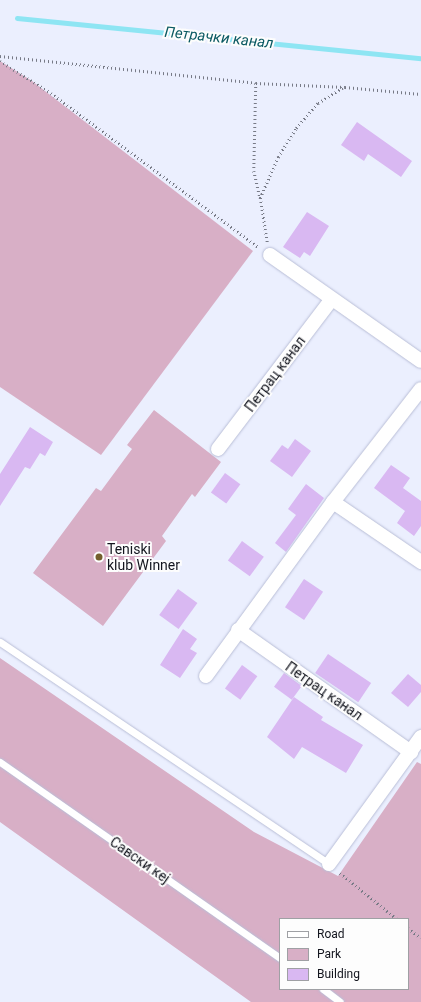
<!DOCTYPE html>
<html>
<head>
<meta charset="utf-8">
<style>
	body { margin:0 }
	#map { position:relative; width:421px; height:1002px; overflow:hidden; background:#ebeffe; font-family:Roboto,sans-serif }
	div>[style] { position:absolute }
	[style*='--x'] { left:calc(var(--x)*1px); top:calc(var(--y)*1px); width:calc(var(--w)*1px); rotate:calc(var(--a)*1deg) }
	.green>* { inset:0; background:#d8afc6 }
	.stream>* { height:5px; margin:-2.5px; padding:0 2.5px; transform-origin:2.5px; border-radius:2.5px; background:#8ee5f3 }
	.building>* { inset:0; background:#d9b8f2; transform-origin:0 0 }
	.path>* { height:2.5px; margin-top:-1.25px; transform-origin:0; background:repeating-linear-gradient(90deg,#777a86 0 1px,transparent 0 4px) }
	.roads { filter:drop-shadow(0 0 1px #b9bed7) drop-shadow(0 0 1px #b9bed7) }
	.lane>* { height:7px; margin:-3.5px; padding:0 3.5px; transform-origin:3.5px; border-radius:3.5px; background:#fff }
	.street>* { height:14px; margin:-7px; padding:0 7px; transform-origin:7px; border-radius:7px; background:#fff }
	.dots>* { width:11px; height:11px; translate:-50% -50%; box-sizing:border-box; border:2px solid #fdfdfd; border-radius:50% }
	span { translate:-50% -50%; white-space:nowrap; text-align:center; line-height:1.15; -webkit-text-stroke:4px #fdfdfd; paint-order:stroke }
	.street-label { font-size:14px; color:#13151e }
	.poi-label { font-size:14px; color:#13151e }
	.left { translate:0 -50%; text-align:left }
	.water-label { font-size:15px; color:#0a5962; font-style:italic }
	.legend { position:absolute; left:279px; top:918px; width:130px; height:72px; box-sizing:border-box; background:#fdfdfd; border:1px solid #9fa0a4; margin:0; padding:5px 7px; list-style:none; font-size:12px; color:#13151e }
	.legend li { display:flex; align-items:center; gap:8px; height:20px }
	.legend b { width:20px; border:1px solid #9fa0a4 }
</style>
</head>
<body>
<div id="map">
	<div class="green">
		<div style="clip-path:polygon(0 61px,32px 81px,253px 251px,101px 455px,0 387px)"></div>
		<div style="clip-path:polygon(154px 410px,221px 462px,195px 497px,192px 494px,162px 536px,166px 541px,103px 626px,33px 573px,96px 488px,101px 491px,132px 449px,127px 445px)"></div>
		<div style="clip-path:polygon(evenodd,0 658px,254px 832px,338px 876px,417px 762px,421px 764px,421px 1002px,251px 1002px,0 822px,0 658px,280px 919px,408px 919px,408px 989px,280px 989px,280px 919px)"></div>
	</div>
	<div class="stream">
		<div style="--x:17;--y:18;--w:406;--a:5.7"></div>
	</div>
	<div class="building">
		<div style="clip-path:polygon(357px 122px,412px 161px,401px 177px,368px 154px,364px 161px,341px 145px)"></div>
		<div style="clip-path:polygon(307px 212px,329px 226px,310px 256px,304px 252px,300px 258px,283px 247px)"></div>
		<div style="clip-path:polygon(30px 427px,53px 442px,45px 456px,40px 453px,30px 469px,25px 467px,0 506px,0 474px)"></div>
		<div style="clip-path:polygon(295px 439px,311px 451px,292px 477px,270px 461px,282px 445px,288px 449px)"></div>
		<div style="clip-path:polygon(391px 465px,410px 478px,403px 488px,421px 501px,421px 526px,414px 536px,397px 523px,405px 511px,374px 488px)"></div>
		<div style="left:225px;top:473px;width:19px;height:24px;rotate:36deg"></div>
		<div style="clip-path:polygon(306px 484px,324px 498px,286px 552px,275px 543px,296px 515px,288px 509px)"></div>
		<div style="left:242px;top:541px;width:27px;height:24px;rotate:36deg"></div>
		<div style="left:304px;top:579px;width:23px;height:34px;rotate:34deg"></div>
		<div style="left:178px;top:589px;width:24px;height:32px;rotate:36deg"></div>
		<div style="clip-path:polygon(183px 629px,197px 639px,190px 649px,197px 653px,180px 678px,160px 665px)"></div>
		<div style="left:328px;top:654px;width:52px;height:23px;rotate:34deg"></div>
		<div style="left:242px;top:665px;width:19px;height:29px;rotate:36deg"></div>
		<div style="left:284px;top:673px;width:22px;height:17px;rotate:36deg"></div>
		<div style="clip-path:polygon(408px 674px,421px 685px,421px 692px,408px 707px,391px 693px)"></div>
		<div style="clip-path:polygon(294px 697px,323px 717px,321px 720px,363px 745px,346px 773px,302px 747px,294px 759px,267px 737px)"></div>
	</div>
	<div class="path">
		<div style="--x:0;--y:56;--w:257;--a:6"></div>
		<div style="--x:256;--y:83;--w:89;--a:2.6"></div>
		<div style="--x:345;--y:87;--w:76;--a:5.3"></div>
		<div style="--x:0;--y:61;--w:60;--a:32.1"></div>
		<div style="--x:51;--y:93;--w:258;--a:36.6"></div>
		<div style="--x:256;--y:83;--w:88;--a:91.3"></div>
		<div style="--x:254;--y:171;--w:28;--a:77"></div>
		<div style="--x:267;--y:242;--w:45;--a:-99"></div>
		<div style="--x:260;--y:198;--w:45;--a:-66.3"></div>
		<div style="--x:278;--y:157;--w:34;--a:-58"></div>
		<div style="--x:296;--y:128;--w:33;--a:-49"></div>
		<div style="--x:318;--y:103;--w:31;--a:-32"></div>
		<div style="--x:340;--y:873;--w:73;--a:38.9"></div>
		<div style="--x:408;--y:928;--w:16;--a:38"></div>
	</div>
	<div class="roads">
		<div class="lane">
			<div style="--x:0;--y:642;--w:397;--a:34"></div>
			<div style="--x:0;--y:762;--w:342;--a:35"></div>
			<div style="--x:323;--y:989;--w:21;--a:37"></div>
		</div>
		<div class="street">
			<div style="--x:270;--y:255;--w:184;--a:35.1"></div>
			<div style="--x:218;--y:449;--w:188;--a:-52.8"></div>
			<div style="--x:333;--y:502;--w:107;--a:34.3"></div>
			<div style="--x:238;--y:630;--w:212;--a:35.2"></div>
			<div style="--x:206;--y:676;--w:215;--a:-53.9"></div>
			<div style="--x:333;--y:502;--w:143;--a:-52.1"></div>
			<div style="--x:329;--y:864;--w:157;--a:-54.1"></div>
		</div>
	</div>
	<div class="dots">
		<div style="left:99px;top:557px;background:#745f2e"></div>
	</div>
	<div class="street-label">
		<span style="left:275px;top:374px;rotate:-53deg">Петрац канал</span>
		<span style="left:324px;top:691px;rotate:35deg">Петрац канал</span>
		<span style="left:140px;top:860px;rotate:35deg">Савски кеј</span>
	</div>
	<div class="poi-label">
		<span class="left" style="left:107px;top:557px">Teniski<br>klub Winner</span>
	</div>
	<div class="water-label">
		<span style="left:219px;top:38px;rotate:6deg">Петрачки канал</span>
	</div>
	<ul class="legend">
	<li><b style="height:5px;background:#fff"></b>Road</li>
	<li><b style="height:11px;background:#d8afc6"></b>Park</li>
	<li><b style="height:11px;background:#d9b8f2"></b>Building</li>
	</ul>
</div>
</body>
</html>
